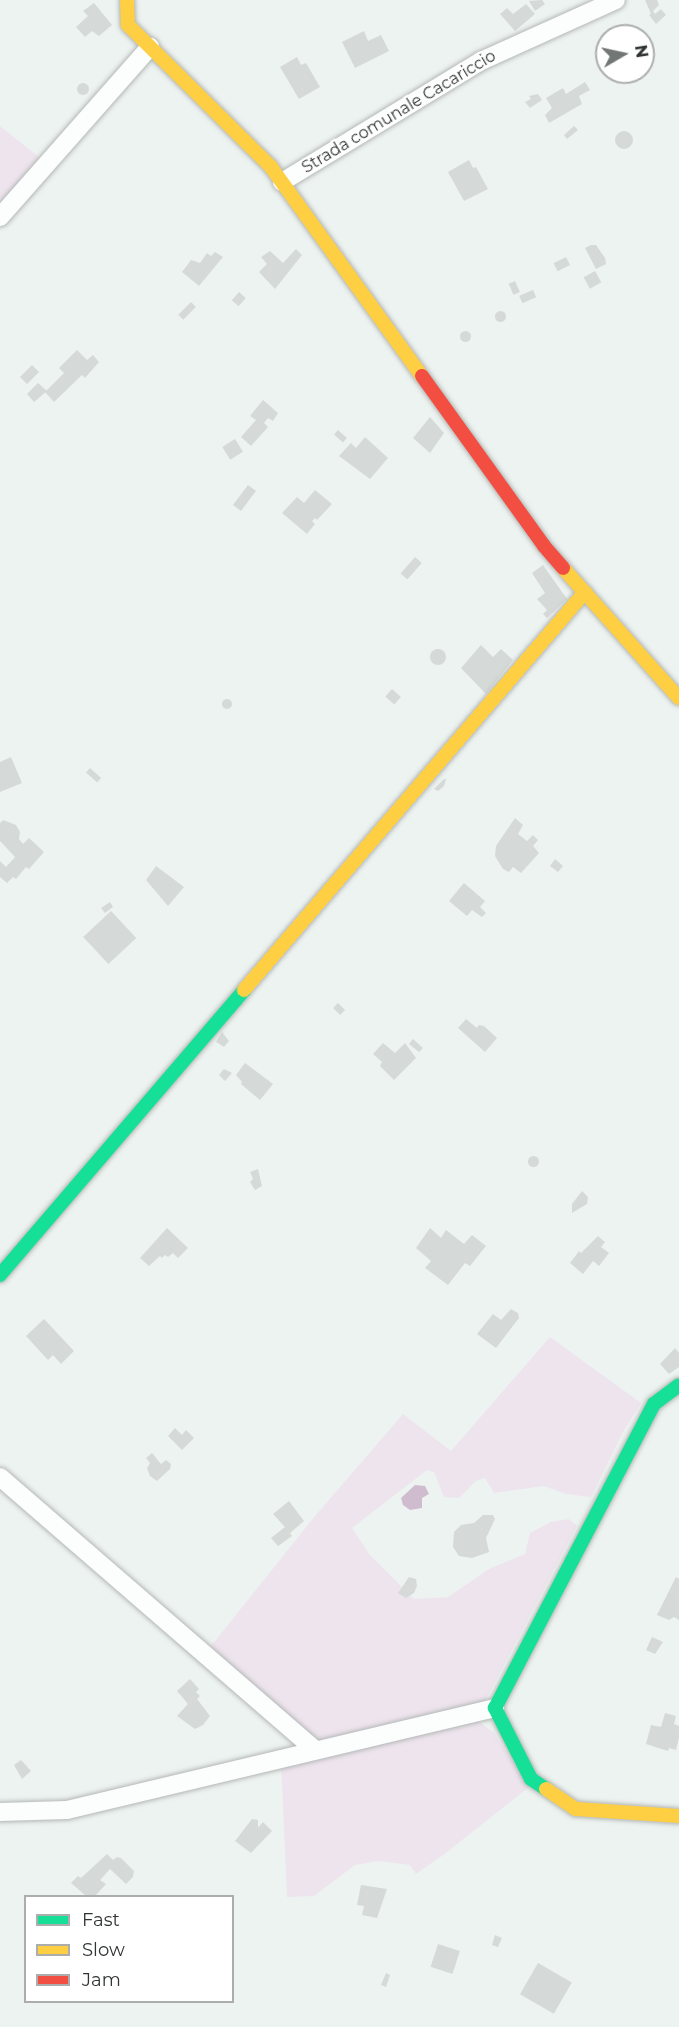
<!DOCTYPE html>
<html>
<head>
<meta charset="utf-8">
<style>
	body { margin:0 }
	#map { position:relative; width:679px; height:2027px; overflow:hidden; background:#edf3f0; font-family:Montserrat,sans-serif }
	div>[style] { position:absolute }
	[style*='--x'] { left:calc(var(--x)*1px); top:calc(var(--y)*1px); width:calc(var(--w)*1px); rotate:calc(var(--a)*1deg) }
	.green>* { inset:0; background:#eee4ee }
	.water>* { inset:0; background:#d0bccf }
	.building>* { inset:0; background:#d5dad8; transform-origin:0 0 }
	.round { border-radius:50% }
	.roads { filter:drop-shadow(0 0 2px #b4b8b6) drop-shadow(0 0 2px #b4b8b6) }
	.street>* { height:18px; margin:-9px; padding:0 9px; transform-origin:9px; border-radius:9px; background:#fcfdfd }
	.fast>* { height:14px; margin:-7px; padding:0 7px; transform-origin:7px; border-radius:7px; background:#16e098 }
	.slow>* { height:14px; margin:-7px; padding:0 7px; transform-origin:7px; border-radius:7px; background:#ffcf43 }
	.jam>* { height:14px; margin:-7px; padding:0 7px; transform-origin:7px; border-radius:7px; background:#f24e42 }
	span { translate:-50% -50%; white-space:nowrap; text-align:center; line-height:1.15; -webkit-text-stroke:4.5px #fff; paint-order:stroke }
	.street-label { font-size:16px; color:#303433 }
	.legend { position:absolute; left:24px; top:1895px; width:210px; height:108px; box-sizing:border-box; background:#fff; border:2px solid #acaead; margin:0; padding:8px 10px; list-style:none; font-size:18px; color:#303433 }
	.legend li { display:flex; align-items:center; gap:12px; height:30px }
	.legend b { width:30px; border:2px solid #acaead }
	.north { position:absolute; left:595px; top:24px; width:60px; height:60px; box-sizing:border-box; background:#fff; border:2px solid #acaead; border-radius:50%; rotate:81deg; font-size:16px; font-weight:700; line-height:24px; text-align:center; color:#303433 }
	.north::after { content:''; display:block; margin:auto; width:21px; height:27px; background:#727775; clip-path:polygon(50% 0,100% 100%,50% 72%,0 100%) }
</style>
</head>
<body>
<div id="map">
	<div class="green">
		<div style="clip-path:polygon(0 126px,40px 158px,0 203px)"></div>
		<div style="clip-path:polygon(550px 1337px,641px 1403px,623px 1432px,591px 1497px,566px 1494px,544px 1486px,494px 1493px,485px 1478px,476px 1481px,459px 1498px,444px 1497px,434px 1472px,427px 1470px,352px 1528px,370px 1555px,414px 1599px,448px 1597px,489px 1569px,525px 1554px,530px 1533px,551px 1522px,569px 1519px,577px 1526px,484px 1703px,317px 1743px,207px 1651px,315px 1516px,403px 1414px,451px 1451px)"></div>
		<div style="clip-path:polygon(477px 1720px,494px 1733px,529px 1787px,446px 1853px,416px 1874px,410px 1865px,378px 1861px,355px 1865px,314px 1896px,287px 1897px,281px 1761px)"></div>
	</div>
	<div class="water">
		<div style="clip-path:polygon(415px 1485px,425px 1486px,429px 1494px,422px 1498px,422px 1508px,410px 1510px,403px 1505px,401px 1498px)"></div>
	</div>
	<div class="building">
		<div style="clip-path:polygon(542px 0,545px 4px,535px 11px,529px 1px)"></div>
		<div style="clip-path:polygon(645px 0,657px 0,659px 5px,653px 11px,655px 14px,661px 9px,666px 15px,656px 24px,649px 15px,651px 14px)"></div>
		<div style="clip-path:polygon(94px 3px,112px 25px,99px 36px,92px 31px,85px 37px,76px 27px,88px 16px,83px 11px)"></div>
		<div style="clip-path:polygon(526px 4px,535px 14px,515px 31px,500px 14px,507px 8px,513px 14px)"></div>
		<div style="clip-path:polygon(364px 31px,368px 41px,381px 35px,389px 51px,355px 68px,342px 42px)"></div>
		<div style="clip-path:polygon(297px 57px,301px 65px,306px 63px,320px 87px,299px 99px,280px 67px)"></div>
		<div style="clip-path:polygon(585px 82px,590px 90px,579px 96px,582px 104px,549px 123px,545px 115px,552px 108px,546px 98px,563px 88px,566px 94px)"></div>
		<div class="round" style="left:77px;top:83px;width:12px;height:12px"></div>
		<div style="clip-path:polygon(538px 94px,542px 100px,530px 108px,525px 102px,531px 99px,529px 96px)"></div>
		<div style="clip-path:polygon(574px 126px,578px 130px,567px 139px,564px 135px)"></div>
		<div class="round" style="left:615px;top:131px;width:18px;height:18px"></div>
		<div style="clip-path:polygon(469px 160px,473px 168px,476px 167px,488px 189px,464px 201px,448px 172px)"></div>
		<div style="clip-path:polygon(591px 245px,596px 245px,605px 258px,606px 264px,596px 269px,585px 248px)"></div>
		<div style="clip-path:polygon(296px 249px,302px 255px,275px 289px,259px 272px,267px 264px,261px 257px,270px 251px,283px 263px)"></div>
		<div style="clip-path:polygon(215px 252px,223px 257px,199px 286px,182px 272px,191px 260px,200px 263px,207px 253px,211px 256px)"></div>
		<div style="left:566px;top:257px;width:9px;height:14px;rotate:63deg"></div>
		<div style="left:595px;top:271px;width:13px;height:13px;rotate:61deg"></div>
		<div style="left:515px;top:281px;width:12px;height:7px;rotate:66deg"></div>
		<div style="left:533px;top:290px;width:8px;height:15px;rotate:67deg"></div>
		<div style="left:239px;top:292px;width:9px;height:11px;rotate:41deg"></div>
		<div style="left:191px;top:302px;width:7px;height:18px;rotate:45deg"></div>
		<div class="round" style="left:494.5px;top:310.5px;width:11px;height:11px"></div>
		<div class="round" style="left:459.5px;top:330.5px;width:11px;height:11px"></div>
		<div style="clip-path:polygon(77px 350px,87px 360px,93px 355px,99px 362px,85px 378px,82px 375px,54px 402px,45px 392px,64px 373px,59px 368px)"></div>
		<div style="left:32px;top:365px;width:10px;height:17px;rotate:45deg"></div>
		<div style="clip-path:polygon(38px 383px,47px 391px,34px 402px,27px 394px)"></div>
		<div style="clip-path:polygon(263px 400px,278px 413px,273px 421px,268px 418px,264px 423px,268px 427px,251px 446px,241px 437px,256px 420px,250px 416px)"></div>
		<div style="clip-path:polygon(430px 417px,444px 433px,430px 453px,413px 438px)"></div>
		<div style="left:338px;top:430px;width:12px;height:6px;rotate:42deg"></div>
		<div style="clip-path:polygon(365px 437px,388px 458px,370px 479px,339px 456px,351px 443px,356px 448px)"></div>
		<div style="left:235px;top:439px;width:15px;height:15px;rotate:58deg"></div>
		<div style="left:248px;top:485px;width:10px;height:25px;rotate:37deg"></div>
		<div style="clip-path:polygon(315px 490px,332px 504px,317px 520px,315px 518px,312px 521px,315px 524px,307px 534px,282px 513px,297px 497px,304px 503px)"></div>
		<div style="left:415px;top:557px;width:9px;height:22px;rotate:41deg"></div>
		<div style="clip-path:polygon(543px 565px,567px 599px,547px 618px,543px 614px,547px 610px,537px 599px,545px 593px,532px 573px)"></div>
		<div style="clip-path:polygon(481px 645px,493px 657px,501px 649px,513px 660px,486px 694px,461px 668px)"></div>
		<div class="round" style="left:430px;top:649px;width:16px;height:16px"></div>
		<div style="left:392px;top:689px;width:12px;height:10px;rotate:42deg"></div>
		<div class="round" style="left:222px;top:699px;width:10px;height:10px"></div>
		<div style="clip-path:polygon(11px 757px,22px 783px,0 792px,0 762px)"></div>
		<div style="left:90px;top:768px;width:15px;height:6px;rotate:42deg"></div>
		<div style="clip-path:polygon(444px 779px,446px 779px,444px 786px,438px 791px,434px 789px)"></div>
		<div style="clip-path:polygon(515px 818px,523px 825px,518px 834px,527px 841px,533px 835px,538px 840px,533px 846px,539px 853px,521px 873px,513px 867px,509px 872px,503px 869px,495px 856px,496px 846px)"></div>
		<div style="clip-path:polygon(3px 820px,16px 825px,20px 832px,19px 839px,23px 844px,29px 838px,44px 852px,29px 869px,26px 867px,16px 879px,13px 877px,7px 883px,0 877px,0 861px,6px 867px,15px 857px,0 841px,0 823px)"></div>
		<div style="clip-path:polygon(555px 859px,563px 866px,558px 872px,550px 866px)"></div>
		<div style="clip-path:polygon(156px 866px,184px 887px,168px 906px,146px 880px)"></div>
		<div style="clip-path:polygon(464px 883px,485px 901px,480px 907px,486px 913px,482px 917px,472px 910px,467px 916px,449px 901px)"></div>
		<div style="clip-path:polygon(110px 902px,113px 907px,105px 913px,101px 908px)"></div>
		<div style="left:111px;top:911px;width:37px;height:38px;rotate:47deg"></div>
		<div style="left:338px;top:1003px;width:10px;height:7px;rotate:45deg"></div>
		<div style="clip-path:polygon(466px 1019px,477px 1028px,479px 1025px,484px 1026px,497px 1038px,485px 1052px,458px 1028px)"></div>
		<div style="clip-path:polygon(222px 1032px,229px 1041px,224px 1047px,216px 1042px)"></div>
		<div style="clip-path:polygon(413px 1039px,423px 1048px,419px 1052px,409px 1044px)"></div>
		<div style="clip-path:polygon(383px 1043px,395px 1053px,405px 1043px,416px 1058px,394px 1080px,380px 1066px,382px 1062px,373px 1054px)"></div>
		<div style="clip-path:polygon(245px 1063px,273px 1084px,260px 1100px,241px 1084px,242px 1082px,236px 1075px)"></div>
		<div style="clip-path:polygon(224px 1069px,232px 1073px,225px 1081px,219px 1075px)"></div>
		<div class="round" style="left:527.5px;top:1155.5px;width:11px;height:11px"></div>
		<div style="clip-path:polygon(258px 1169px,262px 1186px,255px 1190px,250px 1182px,253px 1179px,250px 1172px)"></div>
		<div style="clip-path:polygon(582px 1191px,588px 1197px,587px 1204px,572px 1213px,572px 1204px)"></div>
		<div style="clip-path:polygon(167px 1228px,188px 1248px,178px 1258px,173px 1253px,168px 1257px,165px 1255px,162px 1258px,160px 1256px,149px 1266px,140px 1258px)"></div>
		<div style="clip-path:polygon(430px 1228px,441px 1238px,446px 1230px,464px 1244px,472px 1235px,486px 1246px,470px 1266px,465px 1263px,448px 1285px,425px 1268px,431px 1261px,416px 1248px)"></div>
		<div style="clip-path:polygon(598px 1236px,605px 1242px,601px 1247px,609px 1253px,599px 1266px,593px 1261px,583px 1274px,570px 1263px,579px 1251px,581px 1253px)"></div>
		<div style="clip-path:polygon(511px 1309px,518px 1313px,519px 1318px,496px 1348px,477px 1334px,493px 1314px,501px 1320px)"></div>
		<div style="clip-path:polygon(44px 1319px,74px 1351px,61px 1364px,53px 1355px,48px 1360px,26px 1336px)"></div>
		<div style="clip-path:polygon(675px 1348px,679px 1353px,679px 1367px,669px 1374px,660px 1364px)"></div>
		<div style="clip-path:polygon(175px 1428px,182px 1435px,186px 1430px,194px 1438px,182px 1450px,168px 1436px)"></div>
		<div style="clip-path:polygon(152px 1453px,161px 1464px,166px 1460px,171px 1464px,170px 1469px,157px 1481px,150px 1476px,147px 1468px,150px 1463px,146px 1458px)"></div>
		<div style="clip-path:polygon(289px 1501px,304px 1521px,290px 1533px,292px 1536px,278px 1546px,271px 1538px,285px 1527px,273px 1514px)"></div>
		<div style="clip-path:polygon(483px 1515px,493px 1515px,495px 1519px,486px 1538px,489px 1552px,472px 1558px,459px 1556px,453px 1547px,454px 1532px,461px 1525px,474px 1523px)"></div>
		<div style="clip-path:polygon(409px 1577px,416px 1579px,417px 1586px,414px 1593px,406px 1598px,398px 1593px)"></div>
		<div style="clip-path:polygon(676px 1577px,679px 1579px,679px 1620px,674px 1617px,669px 1620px,657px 1615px)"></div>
		<div style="clip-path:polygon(652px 1637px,663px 1642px,655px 1654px,646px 1650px)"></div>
		<div style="clip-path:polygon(190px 1679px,199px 1689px,196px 1692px,200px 1696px,197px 1699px,210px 1716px,203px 1725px,195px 1729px,177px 1716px,188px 1704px,177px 1691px)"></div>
		<div style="clip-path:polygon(665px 1713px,676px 1716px,674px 1724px,679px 1726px,679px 1738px,676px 1750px,669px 1748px,668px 1751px,646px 1744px,651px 1725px,661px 1727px)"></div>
		<div style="clip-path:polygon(21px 1760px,31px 1771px,22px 1779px,14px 1765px)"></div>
		<div style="clip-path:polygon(252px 1819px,258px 1820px,258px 1828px,263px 1822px,272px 1831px,251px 1853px,235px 1841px)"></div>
		<div style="clip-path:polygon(107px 1854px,113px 1860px,117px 1857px,121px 1858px,134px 1871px,133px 1877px,126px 1884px,110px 1869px,100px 1880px,106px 1884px,95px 1896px,86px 1896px,71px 1883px,78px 1876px,81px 1878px)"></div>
		<div style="clip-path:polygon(361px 1885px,387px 1889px,377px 1918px,362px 1915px,364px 1906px,357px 1905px)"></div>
		<div style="clip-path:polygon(495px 1935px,502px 1938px,498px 1947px,492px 1945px)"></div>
		<div style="left:438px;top:1944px;width:23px;height:24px;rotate:18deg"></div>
		<div style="left:538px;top:1963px;width:39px;height:36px;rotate:30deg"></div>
		<div style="clip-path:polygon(386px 1973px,390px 1975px,386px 1987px,381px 1985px)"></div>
	</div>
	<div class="roads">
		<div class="street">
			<div style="--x:282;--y:182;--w:233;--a:-31.3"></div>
			<div style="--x:481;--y:61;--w:148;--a:-24.3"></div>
			<div style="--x:0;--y:217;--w:227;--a:-48.6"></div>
			<div style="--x:0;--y:1477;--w:417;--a:40.9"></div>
			<div style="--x:0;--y:1812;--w:67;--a:-1.7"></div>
			<div style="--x:67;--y:1810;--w:440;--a:-13.4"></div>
		</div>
		<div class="fast">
			<div style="--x:0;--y:1275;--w:375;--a:-49.4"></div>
			<div style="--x:546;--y:1789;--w:18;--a:-146"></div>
			<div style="--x:531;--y:1779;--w:80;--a:-116.9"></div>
			<div style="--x:495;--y:1708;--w:343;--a:-62.4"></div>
			<div style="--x:654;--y:1404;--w:31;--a:-37"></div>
		</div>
		<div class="slow">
			<div style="--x:127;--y:0;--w:25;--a:88"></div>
			<div style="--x:128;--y:25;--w:202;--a:44.8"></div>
			<div style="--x:271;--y:167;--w:258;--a:54.2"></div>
			<div style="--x:563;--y:568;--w:174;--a:48.3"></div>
			<div style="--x:244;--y:990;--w:524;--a:-49.41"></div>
			<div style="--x:546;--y:1789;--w:36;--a:34"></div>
			<div style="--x:576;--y:1809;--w:103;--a:3.9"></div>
		</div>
		<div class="jam">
			<div style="--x:422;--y:376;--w:209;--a:54.3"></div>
			<div style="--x:544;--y:546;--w:29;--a:49"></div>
		</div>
	</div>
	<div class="street-label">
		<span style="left:399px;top:112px;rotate:-31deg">Strada comunale Cacariccio</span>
	</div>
	<ul class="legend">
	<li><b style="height:8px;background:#16e098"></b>Fast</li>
	<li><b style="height:8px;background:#ffcf43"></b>Slow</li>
	<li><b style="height:8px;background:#f24e42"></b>Jam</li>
	</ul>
	<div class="north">N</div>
</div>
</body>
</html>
